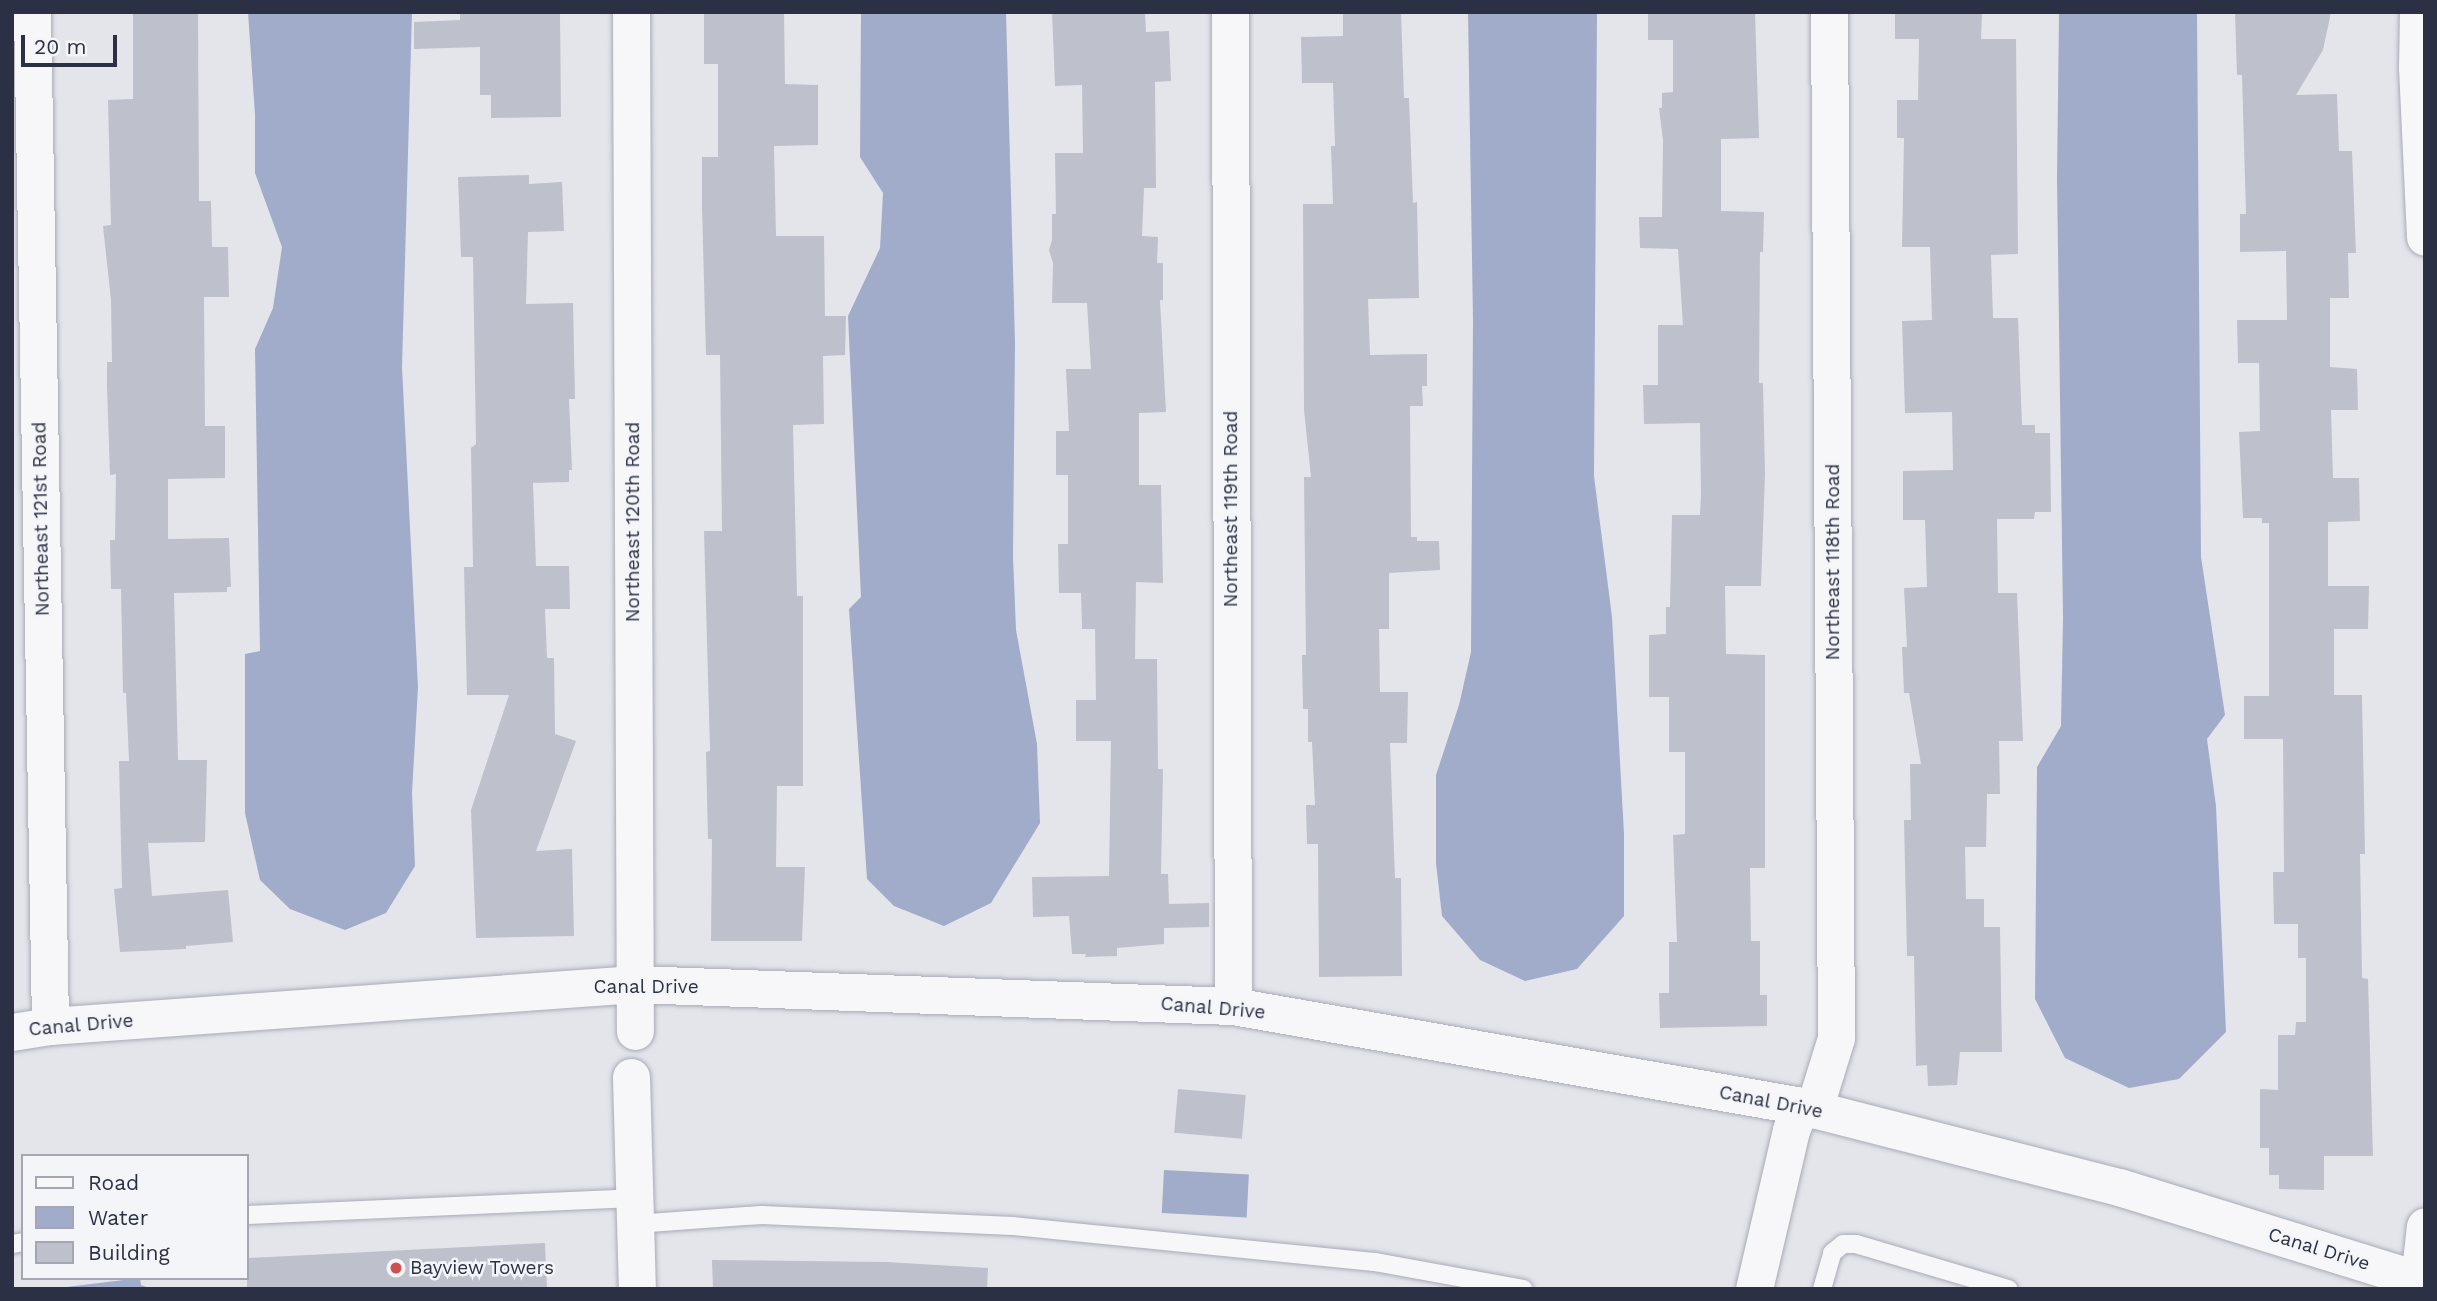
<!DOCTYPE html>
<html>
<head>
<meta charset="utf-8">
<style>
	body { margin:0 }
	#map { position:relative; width:2437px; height:1301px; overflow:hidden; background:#e4e5eb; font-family:"Work Sans",sans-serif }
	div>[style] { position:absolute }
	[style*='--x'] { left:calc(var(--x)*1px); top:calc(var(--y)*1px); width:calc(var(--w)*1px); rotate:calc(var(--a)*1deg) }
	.water>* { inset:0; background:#a0acca; transform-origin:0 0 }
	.building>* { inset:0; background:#bec0cb; transform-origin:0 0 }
	.roads { filter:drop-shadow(0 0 2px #a9abb6) drop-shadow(0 0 2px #a9abb6) }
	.lane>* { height:18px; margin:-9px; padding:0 9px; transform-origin:9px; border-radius:9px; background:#f7f7fa }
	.street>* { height:37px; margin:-18.5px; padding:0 18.5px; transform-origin:18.5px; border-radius:18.5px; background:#f7f7fa }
	.dots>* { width:19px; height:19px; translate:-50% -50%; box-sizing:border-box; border:4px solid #f4f5f9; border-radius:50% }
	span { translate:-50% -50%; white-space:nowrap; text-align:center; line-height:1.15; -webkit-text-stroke:5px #f4f5f9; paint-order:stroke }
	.street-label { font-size:19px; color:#2c3044 }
	.poi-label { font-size:19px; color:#2c3044 }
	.left { translate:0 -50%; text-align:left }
	.frame { position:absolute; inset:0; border:14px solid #2c3044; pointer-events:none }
	.legend { position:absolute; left:21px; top:1154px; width:228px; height:126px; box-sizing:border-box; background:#f4f5f9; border:2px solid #a4a6b1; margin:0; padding:9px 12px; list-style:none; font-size:21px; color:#2c3044 }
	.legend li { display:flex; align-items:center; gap:14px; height:35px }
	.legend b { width:35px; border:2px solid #a4a6b1 }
	.scale { position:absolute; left:21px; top:35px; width:96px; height:32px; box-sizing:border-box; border:4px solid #2c3044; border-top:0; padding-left:9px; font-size:21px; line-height:24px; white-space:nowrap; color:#2c3044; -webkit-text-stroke:5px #f4f5f9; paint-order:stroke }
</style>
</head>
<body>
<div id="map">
	<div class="water">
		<div style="clip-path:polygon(248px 12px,412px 12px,402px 367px,418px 687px,412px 793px,415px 866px,386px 913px,345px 930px,290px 909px,260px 880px,245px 813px,245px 654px,260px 651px,255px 349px,273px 308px,282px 247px,255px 173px,255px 115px)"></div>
		<div style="clip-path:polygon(861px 12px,1006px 12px,1015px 342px,1013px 557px,1016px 630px,1037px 744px,1040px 823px,991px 903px,944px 926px,894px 906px,867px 879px,849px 609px,861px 597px,848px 316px,880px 248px,883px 193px,860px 157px)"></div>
		<div style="clip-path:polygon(1468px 12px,1597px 12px,1594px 476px,1612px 617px,1624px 834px,1624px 916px,1577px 969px,1525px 981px,1480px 960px,1442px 916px,1436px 863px,1436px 775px,1459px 705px,1471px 652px,1473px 320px)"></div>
		<div style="clip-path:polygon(2059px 12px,2197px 12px,2201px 557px,2225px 715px,2207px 739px,2216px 806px,2226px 1032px,2179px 1079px,2129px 1088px,2065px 1058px,2035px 999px,2037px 767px,2061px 726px,2063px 618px,2057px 178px)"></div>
		<div style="left:1164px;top:1170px;width:85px;height:43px;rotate:3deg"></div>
		<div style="clip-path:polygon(140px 1278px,141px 1285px,152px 1289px,50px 1289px)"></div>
	</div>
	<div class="building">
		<div style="clip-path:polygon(133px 12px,198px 12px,199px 201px,211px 201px,212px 247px,228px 247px,229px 297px,204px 297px,205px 426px,225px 426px,225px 478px,168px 479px,168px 539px,229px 538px,231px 587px,227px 587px,227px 592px,174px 593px,178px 760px,207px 760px,205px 842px,148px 843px,152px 896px,228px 890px,233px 942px,186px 946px,186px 949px,120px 952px,114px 889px,122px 888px,119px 761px,129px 761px,126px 693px,123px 693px,121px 589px,111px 589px,110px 540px,115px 540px,116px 474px,110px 475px,107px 386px,107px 362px,112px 362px,111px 300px,103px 226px,111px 225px,108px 100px,133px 99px)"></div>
		<div style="clip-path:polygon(460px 12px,560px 12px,561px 117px,491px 118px,491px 95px,480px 95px,480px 47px,414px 49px,414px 22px,460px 20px)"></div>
		<div style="clip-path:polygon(704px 12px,784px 12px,785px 84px,818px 85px,818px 145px,774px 146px,776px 236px,824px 236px,825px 316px,846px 316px,845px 355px,823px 356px,824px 424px,793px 425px,797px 596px,803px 596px,803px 786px,777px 786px,776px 867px,805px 867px,802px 941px,711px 941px,712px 839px,708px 839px,706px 752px,710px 751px,704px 531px,722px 531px,720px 355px,706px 355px,702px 207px,702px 157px,718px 157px,718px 64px,704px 64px)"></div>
		<div style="clip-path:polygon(1052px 12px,1145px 12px,1146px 32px,1169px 31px,1171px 81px,1155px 82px,1156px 188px,1144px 188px,1142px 236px,1158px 237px,1157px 263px,1163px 263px,1163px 300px,1160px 300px,1166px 412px,1139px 413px,1139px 485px,1161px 485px,1163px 583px,1136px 582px,1135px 659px,1157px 659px,1158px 769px,1163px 769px,1161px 874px,1168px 874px,1169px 904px,1209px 903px,1209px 927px,1164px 928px,1164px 944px,1117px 948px,1117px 956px,1085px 957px,1086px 954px,1072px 954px,1069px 916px,1033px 917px,1032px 877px,1109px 876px,1111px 741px,1076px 741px,1076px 700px,1096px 700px,1095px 629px,1082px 629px,1081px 593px,1059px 593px,1058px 544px,1068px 544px,1068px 475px,1056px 475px,1056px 431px,1069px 431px,1066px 369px,1091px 369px,1087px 303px,1052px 303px,1053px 263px,1049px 250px,1052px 240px,1052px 214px,1056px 214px,1055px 153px,1083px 153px,1082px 85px,1055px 86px)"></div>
		<div style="clip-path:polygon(1343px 12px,1401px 12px,1404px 98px,1409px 98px,1413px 203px,1417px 202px,1419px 298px,1368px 299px,1370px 355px,1427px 354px,1427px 386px,1422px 386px,1423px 406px,1410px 406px,1411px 537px,1417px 537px,1417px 541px,1439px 541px,1440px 570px,1389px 573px,1389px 629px,1379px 629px,1380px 692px,1408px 692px,1407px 743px,1390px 743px,1395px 878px,1401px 878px,1402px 976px,1319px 977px,1318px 844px,1307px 844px,1306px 805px,1315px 805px,1312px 742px,1308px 742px,1308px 709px,1303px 709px,1302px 655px,1306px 655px,1304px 477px,1311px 477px,1304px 410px,1303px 204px,1333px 204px,1331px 146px,1335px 146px,1333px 83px,1302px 83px,1301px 37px,1343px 36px)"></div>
		<div style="clip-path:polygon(1648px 12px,1755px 12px,1759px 138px,1721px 139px,1721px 211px,1764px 212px,1763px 252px,1760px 252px,1759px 383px,1763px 383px,1765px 474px,1761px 586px,1725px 586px,1726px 654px,1765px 655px,1765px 868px,1750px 868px,1751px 941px,1760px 941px,1760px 995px,1767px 995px,1767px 1026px,1660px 1028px,1659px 993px,1669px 993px,1669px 942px,1677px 942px,1673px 835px,1685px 834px,1685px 752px,1669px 752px,1669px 697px,1649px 697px,1649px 635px,1666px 634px,1666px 607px,1670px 607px,1672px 515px,1700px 515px,1701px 495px,1700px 423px,1644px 424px,1643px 385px,1658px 385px,1658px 325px,1683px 325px,1678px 249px,1640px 248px,1639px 217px,1662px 217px,1663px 141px,1659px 108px,1662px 108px,1662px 93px,1673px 92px,1673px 40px,1648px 40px)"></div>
		<div style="clip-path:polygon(1895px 12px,1982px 12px,1981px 39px,2016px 39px,2018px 254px,1991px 255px,1993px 318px,2018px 318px,2022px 425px,2035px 425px,2035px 433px,2050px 433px,2051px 512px,2035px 512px,2034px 519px,1997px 519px,1998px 593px,2017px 593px,2023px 741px,1999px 741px,2000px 794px,1987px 794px,1986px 847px,1965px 847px,1966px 899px,1984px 899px,1984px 927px,2000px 927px,2002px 1052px,1960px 1052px,1957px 1085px,1928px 1086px,1927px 1065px,1916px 1066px,1914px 956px,1907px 956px,1904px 820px,1911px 820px,1910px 764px,1921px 764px,1909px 693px,1904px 693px,1902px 647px,1907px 647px,1904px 588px,1927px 587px,1925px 520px,1903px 520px,1903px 471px,1953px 470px,1952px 412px,1905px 413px,1902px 321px,1932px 320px,1930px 247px,1902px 247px,1904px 138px,1897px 138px,1897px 100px,1918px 100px,1919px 39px,1895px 39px)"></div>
		<div style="clip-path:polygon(2235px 12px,2331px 12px,2323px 50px,2296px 95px,2337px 94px,2339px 151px,2352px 151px,2356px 253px,2348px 253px,2349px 298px,2330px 298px,2330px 367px,2357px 369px,2358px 410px,2331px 410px,2333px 478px,2359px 478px,2360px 521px,2328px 522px,2328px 586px,2369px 586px,2368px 629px,2334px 629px,2334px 695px,2362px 695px,2365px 854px,2360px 854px,2362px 978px,2368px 979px,2373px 1156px,2324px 1156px,2324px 1190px,2279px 1189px,2279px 1175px,2269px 1175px,2269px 1148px,2260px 1148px,2260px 1089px,2278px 1090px,2278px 1035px,2295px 1035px,2296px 1022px,2306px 1022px,2306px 958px,2298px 958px,2298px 924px,2274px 924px,2273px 872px,2284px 872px,2283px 739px,2244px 739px,2244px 696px,2269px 696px,2269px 523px,2262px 523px,2262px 518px,2243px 518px,2239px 432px,2260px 431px,2259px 363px,2238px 363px,2237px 320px,2287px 320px,2286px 251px,2240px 252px,2240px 214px,2246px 214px,2242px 75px,2237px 75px)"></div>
		<div style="clip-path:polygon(529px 175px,529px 184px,562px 182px,564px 231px,528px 232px,526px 304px,573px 303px,575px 399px,569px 399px,572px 470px,569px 470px,569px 482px,533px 483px,536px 566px,569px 566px,570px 609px,545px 609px,547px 658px,554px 658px,555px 734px,576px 741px,536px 851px,572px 849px,574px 936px,476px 938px,471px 810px,509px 695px,467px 695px,464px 567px,473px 567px,471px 448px,476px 444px,473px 257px,461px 257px,458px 177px)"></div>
		<div style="left:1178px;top:1089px;width:68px;height:44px;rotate:5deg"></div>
		<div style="clip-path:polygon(545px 1243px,547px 1289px,247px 1289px,247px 1258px)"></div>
		<div style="clip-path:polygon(712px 1260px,886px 1262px,988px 1268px,987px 1289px,713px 1289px)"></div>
	</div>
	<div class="roads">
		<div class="lane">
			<div style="--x:247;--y:1215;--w:387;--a:-2.5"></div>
			<div style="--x:635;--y:1224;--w:127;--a:-4.1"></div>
			<div style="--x:762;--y:1215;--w:251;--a:2.5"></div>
			<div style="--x:1013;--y:1226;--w:364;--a:5.7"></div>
			<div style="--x:1375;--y:1262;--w:151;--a:10.3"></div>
			<div style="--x:12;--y:1244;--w:11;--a:-10"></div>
			<div style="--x:1822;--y:1289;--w:37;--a:-74"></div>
			<div style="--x:1832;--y:1253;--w:14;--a:-39"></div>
			<div style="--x:1843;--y:1244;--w:13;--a:0"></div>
			<div style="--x:1856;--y:1244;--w:159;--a:16.5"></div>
		</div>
		<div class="street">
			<div style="--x:32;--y:12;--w:1014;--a:88.98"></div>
			<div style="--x:631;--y:12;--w:1019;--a:89.78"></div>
			<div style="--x:1230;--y:12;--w:994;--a:89.83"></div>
			<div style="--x:2418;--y:12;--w:55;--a:91"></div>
			<div style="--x:2417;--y:67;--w:170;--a:87.3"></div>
			<div style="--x:12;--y:1032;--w:38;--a:-9"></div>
			<div style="--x:50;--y:1026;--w:587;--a:-4.11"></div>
			<div style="--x:635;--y:984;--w:598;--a:2.11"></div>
			<div style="--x:1233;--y:1006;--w:577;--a:9.98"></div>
			<div style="--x:1801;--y:1106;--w:328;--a:14.3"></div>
			<div style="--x:2119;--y:1187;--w:320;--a:17.2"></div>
			<div style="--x:631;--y:1077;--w:212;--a:88.4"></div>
			<div style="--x:1814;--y:1109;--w:74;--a:-72.8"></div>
			<div style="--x:1836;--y:1038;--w:1026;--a:-90.39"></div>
			<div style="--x:2419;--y:1280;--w:54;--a:-83.7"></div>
			<div style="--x:1754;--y:1289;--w:163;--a:-76.9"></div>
			<div style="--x:1791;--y:1130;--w:26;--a:-67"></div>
		</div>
	</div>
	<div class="dots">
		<div style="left:396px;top:1268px;background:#cd524d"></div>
	</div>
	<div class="street-label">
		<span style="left:1231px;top:509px;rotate:-90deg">Northeast 119th Road</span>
		<span style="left:41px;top:519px;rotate:-91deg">Northeast 121st Road</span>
		<span style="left:633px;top:522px;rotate:-90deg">Northeast 120th Road</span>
		<span style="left:1833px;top:562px;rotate:-90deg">Northeast 118th Road</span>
		<span style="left:646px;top:987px">Canal Drive</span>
		<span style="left:1213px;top:1008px;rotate:5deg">Canal Drive</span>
		<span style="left:81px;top:1025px;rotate:-5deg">Canal Drive</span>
		<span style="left:1771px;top:1102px;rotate:11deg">Canal Drive</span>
		<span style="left:2319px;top:1249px;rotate:17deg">Canal Drive</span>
	</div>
	<div class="poi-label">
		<span class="left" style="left:410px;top:1268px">Bayview Towers</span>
	</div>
	<div class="frame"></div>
	<ul class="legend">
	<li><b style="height:9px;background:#f7f7fa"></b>Road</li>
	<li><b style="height:19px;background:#a0acca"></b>Water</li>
	<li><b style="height:19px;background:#bec0cb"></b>Building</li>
	</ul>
	<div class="scale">20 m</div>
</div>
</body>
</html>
